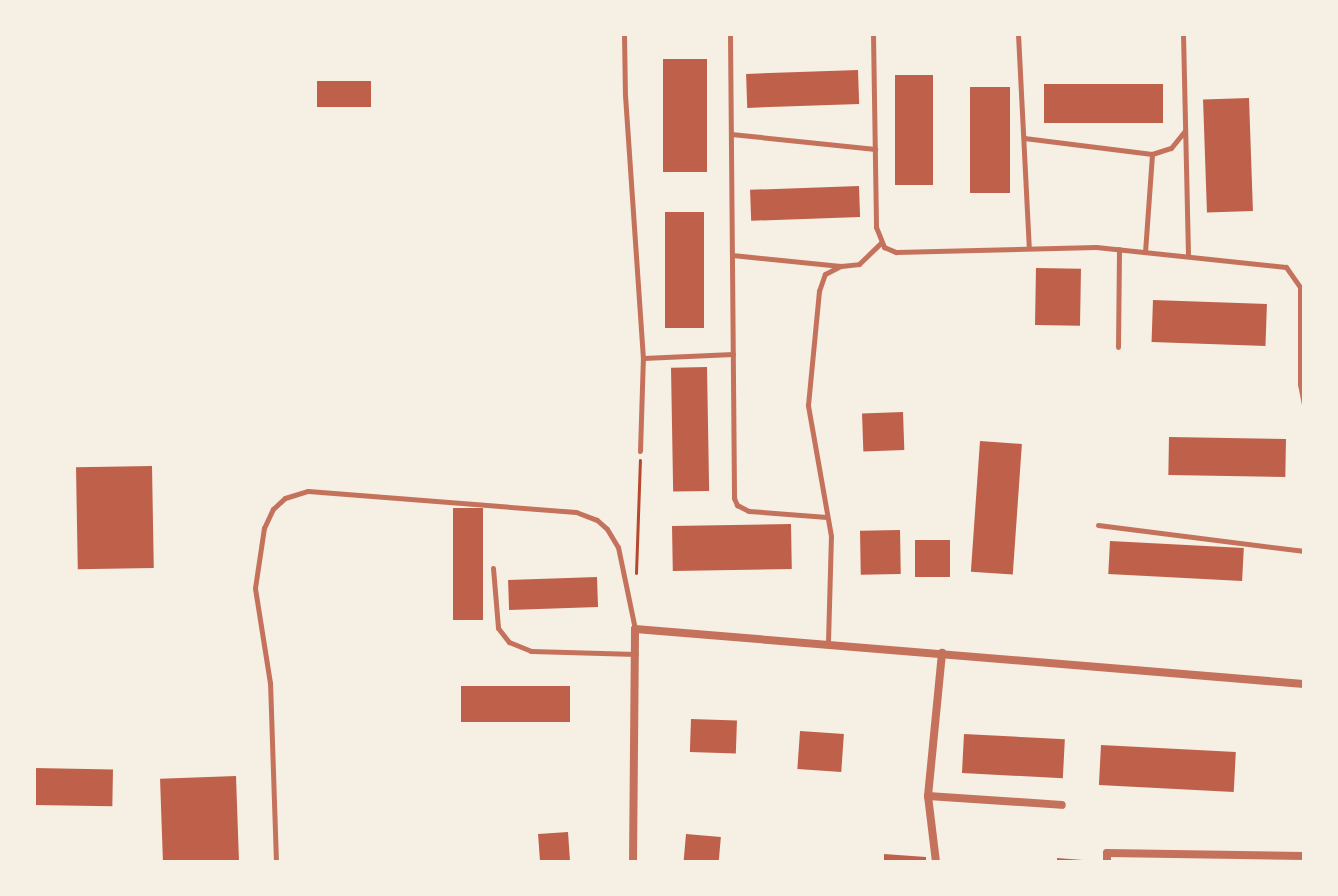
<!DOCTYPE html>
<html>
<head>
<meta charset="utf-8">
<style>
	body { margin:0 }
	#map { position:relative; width:1338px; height:896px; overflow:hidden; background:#f6efe4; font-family:"Nunito Sans",sans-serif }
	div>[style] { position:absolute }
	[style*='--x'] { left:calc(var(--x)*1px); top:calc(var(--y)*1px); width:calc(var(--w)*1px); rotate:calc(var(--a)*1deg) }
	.building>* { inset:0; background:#bf614a; transform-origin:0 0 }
	.path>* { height:3px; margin:-1.5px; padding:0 1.5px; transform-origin:1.5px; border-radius:1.5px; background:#b5482f }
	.service>* { height:5px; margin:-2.5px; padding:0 2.5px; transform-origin:2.5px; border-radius:2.5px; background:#c5725c }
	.minor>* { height:8px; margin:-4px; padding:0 4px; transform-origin:4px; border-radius:4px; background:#c5725c }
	span { translate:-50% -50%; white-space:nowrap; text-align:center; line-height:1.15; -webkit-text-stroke:7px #f6efe4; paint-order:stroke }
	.frame { position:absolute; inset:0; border:36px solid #f6efe4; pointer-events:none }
</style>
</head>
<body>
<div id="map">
	<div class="building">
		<div style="left:663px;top:59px;width:44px;height:113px"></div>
		<div style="left:858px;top:70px;width:34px;height:112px;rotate:88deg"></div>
		<div style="left:895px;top:75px;width:38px;height:110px"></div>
		<div style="left:371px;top:81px;width:26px;height:54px;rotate:90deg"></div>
		<div style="left:1163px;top:84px;width:39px;height:119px;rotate:90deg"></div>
		<div style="left:970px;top:87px;width:40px;height:106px"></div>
		<div style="left:1249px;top:98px;width:113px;height:46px;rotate:88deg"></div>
		<div style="left:859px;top:186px;width:31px;height:109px;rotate:88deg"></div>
		<div style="left:665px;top:212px;width:39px;height:116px"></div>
		<div style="left:1036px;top:268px;width:45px;height:57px;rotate:1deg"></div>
		<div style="left:1153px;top:300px;width:114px;height:42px;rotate:2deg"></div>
		<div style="left:707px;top:367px;width:124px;height:36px;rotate:89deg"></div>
		<div style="left:903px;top:412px;width:38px;height:41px;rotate:88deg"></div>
		<div style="left:1169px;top:437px;width:117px;height:38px;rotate:1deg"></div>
		<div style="left:980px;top:441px;width:42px;height:131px;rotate:4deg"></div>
		<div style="left:152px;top:466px;width:102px;height:76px;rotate:89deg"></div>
		<div style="left:453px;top:508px;width:30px;height:112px"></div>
		<div style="left:791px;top:524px;width:45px;height:119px;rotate:89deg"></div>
		<div style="left:900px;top:530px;width:44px;height:40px;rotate:89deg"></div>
		<div style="left:915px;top:540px;width:35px;height:37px"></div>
		<div style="left:1110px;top:541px;width:134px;height:33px;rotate:3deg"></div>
		<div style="left:597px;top:577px;width:30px;height:89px;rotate:88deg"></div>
		<div style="left:570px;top:686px;width:36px;height:109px;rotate:90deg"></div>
		<div style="left:691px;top:719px;width:46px;height:33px;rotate:2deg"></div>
		<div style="left:800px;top:731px;width:44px;height:38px;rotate:4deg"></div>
		<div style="left:964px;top:734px;width:101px;height:39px;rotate:3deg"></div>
		<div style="left:1101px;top:745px;width:135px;height:40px;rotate:3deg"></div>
		<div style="left:34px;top:768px;width:79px;height:37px;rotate:1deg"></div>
		<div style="left:236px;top:776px;width:86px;height:76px;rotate:88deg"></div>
		<div style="left:568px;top:832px;width:30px;height:30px;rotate:86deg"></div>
		<div style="left:686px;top:834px;width:35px;height:28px;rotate:5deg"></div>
		<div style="clip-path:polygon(884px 854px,926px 857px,926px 862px,884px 862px)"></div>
		<div style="clip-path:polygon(1057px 858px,1083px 860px,1083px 862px,1057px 862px)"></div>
	</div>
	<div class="path">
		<div style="--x:636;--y:573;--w:113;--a:-88"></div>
	</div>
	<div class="service">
		<div style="--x:624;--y:34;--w:61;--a:89.1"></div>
		<div style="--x:625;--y:95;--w:264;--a:86.1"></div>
		<div style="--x:643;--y:358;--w:90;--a:-2.5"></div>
		<div style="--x:730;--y:34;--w:464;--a:89.5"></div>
		<div style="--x:734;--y:498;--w:8;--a:67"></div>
		<div style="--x:737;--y:505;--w:13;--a:27"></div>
		<div style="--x:749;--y:511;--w:78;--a:4.4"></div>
		<div style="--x:873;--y:34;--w:193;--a:89.1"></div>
		<div style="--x:876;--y:227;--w:22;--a:68"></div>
		<div style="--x:884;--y:247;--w:13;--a:23"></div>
		<div style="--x:896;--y:252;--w:200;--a:-1.4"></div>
		<div style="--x:1096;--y:247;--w:191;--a:6"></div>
		<div style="--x:1286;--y:267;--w:24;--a:55"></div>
		<div style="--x:1300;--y:287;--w:97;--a:90"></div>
		<div style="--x:1300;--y:384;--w:21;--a:79"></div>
		<div style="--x:1018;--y:34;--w:214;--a:87.1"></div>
		<div style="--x:1183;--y:34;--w:221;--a:88.7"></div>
		<div style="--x:731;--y:134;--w:145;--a:5.9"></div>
		<div style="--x:1024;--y:138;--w:129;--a:7.1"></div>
		<div style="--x:1152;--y:154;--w:20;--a:-18"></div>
		<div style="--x:1171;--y:148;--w:22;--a:-51"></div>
		<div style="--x:1145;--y:252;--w:98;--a:-85.9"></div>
		<div style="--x:732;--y:255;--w:109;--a:5.8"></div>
		<div style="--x:1118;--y:347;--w:98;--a:-89.4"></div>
		<div style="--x:640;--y:451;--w:93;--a:-88.2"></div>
		<div style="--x:1098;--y:525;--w:208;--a:7.2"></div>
		<div style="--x:493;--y:568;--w:60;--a:85.2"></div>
		<div style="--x:498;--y:628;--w:18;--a:52"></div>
		<div style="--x:509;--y:642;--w:24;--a:22"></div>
		<div style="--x:531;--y:651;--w:105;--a:1.6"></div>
		<div style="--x:828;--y:642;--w:106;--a:-88.4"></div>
		<div style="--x:831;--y:536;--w:133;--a:-100"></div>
		<div style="--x:808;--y:405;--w:115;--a:-84.5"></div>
		<div style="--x:819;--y:291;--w:18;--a:-71"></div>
		<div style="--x:825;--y:274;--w:18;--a:-27"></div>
		<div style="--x:841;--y:266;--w:18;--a:-6"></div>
		<div style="--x:859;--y:264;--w:30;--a:-44"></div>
		<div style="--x:276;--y:862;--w:179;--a:-91.9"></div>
		<div style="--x:270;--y:683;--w:96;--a:-99"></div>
		<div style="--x:255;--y:588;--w:61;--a:-81.5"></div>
		<div style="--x:264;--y:528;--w:21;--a:-65"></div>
		<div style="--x:273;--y:509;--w:16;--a:-43"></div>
		<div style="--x:285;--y:498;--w:24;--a:-17"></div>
		<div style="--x:308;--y:491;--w:269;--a:4.5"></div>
		<div style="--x:576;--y:512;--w:22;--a:21"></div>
		<div style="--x:597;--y:520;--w:13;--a:42"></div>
		<div style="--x:607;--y:529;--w:21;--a:59"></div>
		<div style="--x:618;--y:547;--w:84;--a:78.3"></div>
	</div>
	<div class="minor">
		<div style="--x:928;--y:796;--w:134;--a:3.8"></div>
		<div style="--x:633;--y:862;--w:233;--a:-89.5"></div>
		<div style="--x:635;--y:629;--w:671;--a:4.7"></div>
		<div style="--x:936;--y:862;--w:66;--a:-96.9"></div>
		<div style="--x:928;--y:796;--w:144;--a:-84.4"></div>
		<div style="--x:1107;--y:862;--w:9;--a:-90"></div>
		<div style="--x:1107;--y:853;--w:197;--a:0.9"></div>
	</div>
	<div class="frame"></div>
</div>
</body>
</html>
